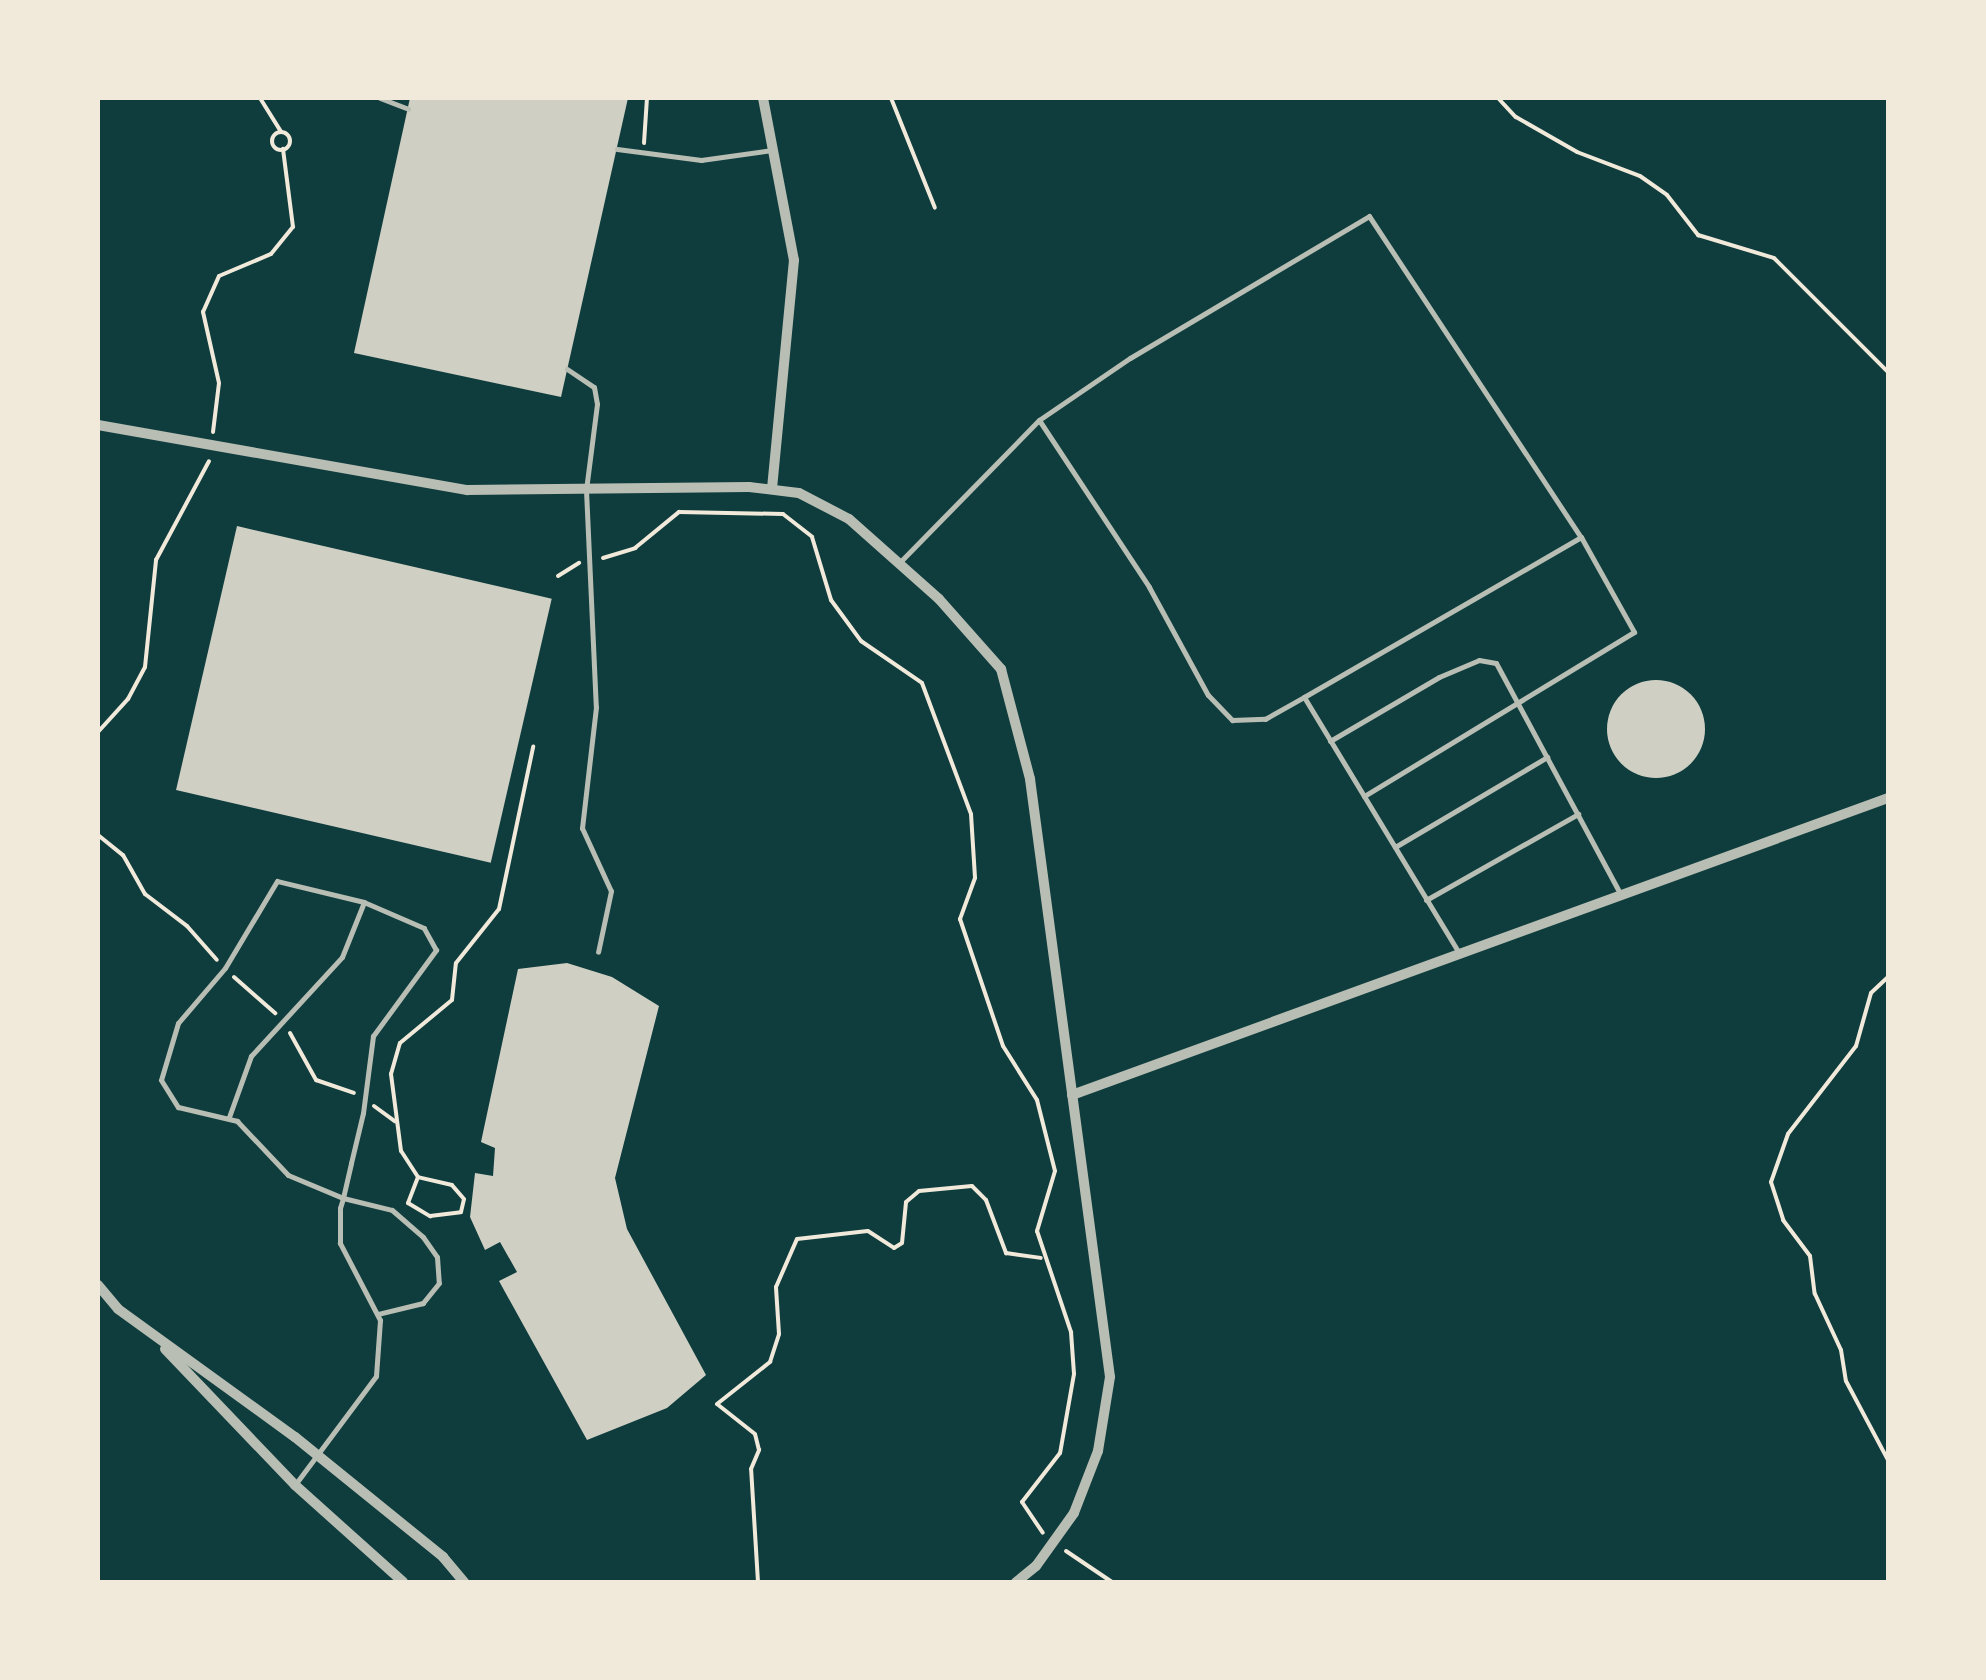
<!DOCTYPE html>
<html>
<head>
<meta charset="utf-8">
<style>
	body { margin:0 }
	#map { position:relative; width:1986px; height:1680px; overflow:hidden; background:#0f3d3e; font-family:"Sofia Sans Condensed",sans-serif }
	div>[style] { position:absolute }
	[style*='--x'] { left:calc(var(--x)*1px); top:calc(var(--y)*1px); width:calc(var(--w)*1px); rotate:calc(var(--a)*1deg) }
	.building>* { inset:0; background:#cfcfc3; transform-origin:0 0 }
	.round { border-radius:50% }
	.path>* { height:4px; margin:-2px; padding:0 2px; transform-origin:2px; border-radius:2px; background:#f1e9da }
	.path>.ring { margin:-2px; padding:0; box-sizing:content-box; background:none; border:4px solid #f1e9da; border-radius:50% }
	.service>* { height:5px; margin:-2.5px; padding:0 2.5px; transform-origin:2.5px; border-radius:2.5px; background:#b8beb3 }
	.minor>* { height:10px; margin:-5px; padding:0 5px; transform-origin:5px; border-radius:5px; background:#b8beb3 }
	span { translate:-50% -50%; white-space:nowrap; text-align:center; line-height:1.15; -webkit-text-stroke:8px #f1e9da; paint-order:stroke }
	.frame { position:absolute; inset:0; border:100px solid #f1e9da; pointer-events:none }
</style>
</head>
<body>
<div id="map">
	<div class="building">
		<div style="clip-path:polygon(410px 98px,628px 98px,561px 397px,354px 353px)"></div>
		<div style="left:237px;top:526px;width:323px;height:271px;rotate:13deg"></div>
		<div class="round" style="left:1607px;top:680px;width:98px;height:98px"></div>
		<div style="clip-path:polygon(567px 963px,612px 977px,659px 1006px,615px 1178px,627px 1229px,706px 1375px,667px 1408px,587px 1440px,499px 1281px,517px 1272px,500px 1242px,485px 1250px,470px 1217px,475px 1173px,493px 1176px,495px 1148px,481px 1142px,518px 969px)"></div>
	</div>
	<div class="path">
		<div style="--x:260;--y:98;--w:39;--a:58"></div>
		<div style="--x:891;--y:98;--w:118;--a:68.2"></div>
		<div style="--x:1498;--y:98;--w:26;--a:47"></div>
		<div style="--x:1516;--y:117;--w:70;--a:29.8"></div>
		<div style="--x:1577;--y:152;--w:67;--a:20.9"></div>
		<div style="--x:1640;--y:176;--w:33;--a:35"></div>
		<div style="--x:1667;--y:195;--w:51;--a:52.2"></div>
		<div style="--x:1698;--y:235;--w:79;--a:16.8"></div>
		<div style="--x:1774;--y:258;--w:161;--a:45"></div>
		<div class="ring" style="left:272px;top:132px;width:14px;height:14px"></div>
		<div style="--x:644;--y:143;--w:45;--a:-86.2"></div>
		<div style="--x:213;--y:432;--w:49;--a:-83"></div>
		<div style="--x:219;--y:383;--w:73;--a:-102.7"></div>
		<div style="--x:203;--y:312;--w:39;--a:-66"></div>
		<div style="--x:219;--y:276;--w:56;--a:-22.9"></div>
		<div style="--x:271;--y:254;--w:35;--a:-51"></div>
		<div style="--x:293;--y:227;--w:79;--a:-97.3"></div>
		<div style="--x:603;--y:558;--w:34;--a:-17"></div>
		<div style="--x:635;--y:548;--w:57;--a:-39.3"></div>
		<div style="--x:679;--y:512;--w:104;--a:1.1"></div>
		<div style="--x:783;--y:514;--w:37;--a:38"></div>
		<div style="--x:812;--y:537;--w:66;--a:73.2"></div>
		<div style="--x:831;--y:600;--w:51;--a:53.8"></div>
		<div style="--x:861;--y:641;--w:74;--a:34.5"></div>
		<div style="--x:922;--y:683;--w:140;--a:69.5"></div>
		<div style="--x:971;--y:814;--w:64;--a:86.4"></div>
		<div style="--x:975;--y:878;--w:44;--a:110.1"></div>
		<div style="--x:960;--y:919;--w:134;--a:71.3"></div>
		<div style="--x:1003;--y:1046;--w:64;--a:57.8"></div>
		<div style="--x:1037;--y:1100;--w:73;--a:75.8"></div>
		<div style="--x:1055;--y:1171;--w:63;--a:106.7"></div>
		<div style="--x:1037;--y:1231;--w:107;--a:71.4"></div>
		<div style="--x:1071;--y:1332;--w:42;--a:85.9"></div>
		<div style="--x:1074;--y:1374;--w:80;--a:100"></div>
		<div style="--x:1060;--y:1453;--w:62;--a:127.8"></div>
		<div style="--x:1022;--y:1502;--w:37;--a:56"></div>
		<div style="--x:558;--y:576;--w:25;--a:-32"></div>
		<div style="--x:98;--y:732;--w:45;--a:-47.7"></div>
		<div style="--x:128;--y:699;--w:36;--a:-62"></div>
		<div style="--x:145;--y:667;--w:108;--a:-84.1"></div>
		<div style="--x:156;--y:560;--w:112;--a:-61.8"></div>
		<div style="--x:98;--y:835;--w:32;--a:39"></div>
		<div style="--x:123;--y:855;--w:45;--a:60.6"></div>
		<div style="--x:145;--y:894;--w:53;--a:37.3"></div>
		<div style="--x:187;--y:926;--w:45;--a:48.6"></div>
		<div style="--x:234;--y:977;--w:55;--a:41.3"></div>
		<div style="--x:1888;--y:977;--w:23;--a:137"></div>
		<div style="--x:1871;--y:993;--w:55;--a:105.8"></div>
		<div style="--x:1856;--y:1046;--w:111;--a:127.7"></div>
		<div style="--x:1788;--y:1134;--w:51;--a:109.5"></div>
		<div style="--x:1771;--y:1182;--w:40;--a:72"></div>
		<div style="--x:1783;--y:1220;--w:45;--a:53.1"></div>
		<div style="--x:1810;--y:1256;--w:38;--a:83"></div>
		<div style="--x:1815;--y:1294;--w:62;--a:65.1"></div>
		<div style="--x:1841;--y:1350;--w:31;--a:81"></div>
		<div style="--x:1846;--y:1381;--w:89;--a:62"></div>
		<div style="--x:290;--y:1033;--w:54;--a:61"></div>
		<div style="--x:316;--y:1080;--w:40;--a:18.9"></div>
		<div style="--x:374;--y:1106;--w:26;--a:36"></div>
		<div style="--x:418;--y:1177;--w:28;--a:111"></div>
		<div style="--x:408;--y:1203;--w:26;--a:31"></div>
		<div style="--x:430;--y:1216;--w:31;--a:-7"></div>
		<div style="--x:461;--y:1212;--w:13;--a:-77"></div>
		<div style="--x:464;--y:1199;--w:18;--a:-131"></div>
		<div style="--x:452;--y:1185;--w:35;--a:-167"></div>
		<div style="--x:418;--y:1177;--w:31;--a:-123"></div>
		<div style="--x:401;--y:1151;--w:78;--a:-97.4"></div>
		<div style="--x:391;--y:1074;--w:32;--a:-74"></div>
		<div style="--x:400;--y:1043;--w:67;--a:-39.6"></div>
		<div style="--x:452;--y:1000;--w:37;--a:-84"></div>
		<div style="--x:456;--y:963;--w:69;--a:-51.5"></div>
		<div style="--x:499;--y:909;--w:166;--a:-78.1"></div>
		<div style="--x:1066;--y:1551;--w:55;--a:34"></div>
		<div style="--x:758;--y:1582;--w:113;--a:-93.5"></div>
		<div style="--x:751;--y:1469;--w:21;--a:-67"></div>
		<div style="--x:759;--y:1450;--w:16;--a:-104"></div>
		<div style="--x:755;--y:1434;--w:48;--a:-141.7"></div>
		<div style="--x:717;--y:1404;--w:68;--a:-38.4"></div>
		<div style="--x:770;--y:1362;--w:29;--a:-72"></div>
		<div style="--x:779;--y:1334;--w:47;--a:-93.7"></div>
		<div style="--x:776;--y:1287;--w:52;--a:-66.4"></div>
		<div style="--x:797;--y:1239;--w:71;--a:-6.4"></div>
		<div style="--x:868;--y:1231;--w:31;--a:33"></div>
		<div style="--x:894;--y:1248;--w:9;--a:-32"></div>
		<div style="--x:902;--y:1243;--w:41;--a:-84.4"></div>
		<div style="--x:906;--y:1202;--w:17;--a:-40"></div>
		<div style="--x:919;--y:1191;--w:53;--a:-5.4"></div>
		<div style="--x:972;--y:1186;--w:20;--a:45"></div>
		<div style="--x:986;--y:1200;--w:57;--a:69.3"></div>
		<div style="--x:1006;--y:1253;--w:35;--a:8"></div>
	</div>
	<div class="service">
		<div style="--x:380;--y:98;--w:30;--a:21"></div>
		<div style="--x:617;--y:149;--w:85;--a:7.5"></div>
		<div style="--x:701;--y:160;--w:72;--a:-8"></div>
		<div style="--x:567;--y:369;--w:32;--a:34"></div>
		<div style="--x:594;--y:387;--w:17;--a:80"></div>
		<div style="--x:597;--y:404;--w:87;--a:97.3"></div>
		<div style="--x:586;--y:490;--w:217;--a:87.4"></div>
		<div style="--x:596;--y:707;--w:122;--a:96.6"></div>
		<div style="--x:582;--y:828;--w:69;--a:65.3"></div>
		<div style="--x:611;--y:891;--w:62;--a:102"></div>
		<div style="--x:1039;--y:420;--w:200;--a:56.6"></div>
		<div style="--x:1149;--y:587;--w:123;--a:61.4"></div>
		<div style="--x:1208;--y:695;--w:35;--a:46"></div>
		<div style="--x:1232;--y:720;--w:33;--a:-2"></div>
		<div style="--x:1265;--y:719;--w:45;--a:-29.4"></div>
		<div style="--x:1304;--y:697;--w:297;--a:58.8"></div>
		<div style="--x:899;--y:563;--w:200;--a:-45.6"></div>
		<div style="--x:1039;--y:420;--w:110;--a:-34.3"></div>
		<div style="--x:1130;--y:358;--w:278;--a:-30.7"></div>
		<div style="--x:1369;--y:216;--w:385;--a:56.6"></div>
		<div style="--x:1304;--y:697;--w:320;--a:-30"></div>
		<div style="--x:1581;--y:537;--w:109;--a:60.8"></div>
		<div style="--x:1634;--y:632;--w:316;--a:148.7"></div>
		<div style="--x:1330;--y:741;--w:126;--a:-30.4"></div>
		<div style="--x:1439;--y:677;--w:43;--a:-23"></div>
		<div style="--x:1479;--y:660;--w:17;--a:10"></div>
		<div style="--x:1496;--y:663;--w:261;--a:61.7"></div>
		<div style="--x:1395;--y:847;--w:177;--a:-30.6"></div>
		<div style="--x:1426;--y:900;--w:175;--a:-29.5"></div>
		<div style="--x:229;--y:1117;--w:65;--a:-70.2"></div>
		<div style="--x:251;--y:1056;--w:134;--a:-47.4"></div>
		<div style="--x:342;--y:957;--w:59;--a:-68.2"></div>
		<div style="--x:297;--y:1482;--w:132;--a:-53.3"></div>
		<div style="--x:376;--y:1376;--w:56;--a:-85.9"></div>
		<div style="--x:380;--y:1320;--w:87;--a:-117.5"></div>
		<div style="--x:340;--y:1243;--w:35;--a:-90"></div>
		<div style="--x:340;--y:1208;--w:10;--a:-73"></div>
		<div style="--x:343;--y:1198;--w:36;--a:-77"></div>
		<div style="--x:351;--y:1163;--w:51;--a:-76.5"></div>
		<div style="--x:363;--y:1113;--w:78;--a:-82.6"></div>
		<div style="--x:373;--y:1036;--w:107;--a:-53.8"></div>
		<div style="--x:436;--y:950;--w:25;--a:-119"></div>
		<div style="--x:424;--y:928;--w:65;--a:-156.6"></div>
		<div style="--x:364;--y:902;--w:89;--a:-166.4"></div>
		<div style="--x:277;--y:881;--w:101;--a:120.9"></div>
		<div style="--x:225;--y:968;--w:72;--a:130.5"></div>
		<div style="--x:178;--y:1023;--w:59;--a:106.6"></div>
		<div style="--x:161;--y:1080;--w:32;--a:58"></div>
		<div style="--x:178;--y:1107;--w:61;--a:13.3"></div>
		<div style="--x:237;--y:1121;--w:74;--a:46.6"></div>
		<div style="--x:288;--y:1175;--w:60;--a:22.7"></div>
		<div style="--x:343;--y:1198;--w:50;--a:13.8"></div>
		<div style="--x:392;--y:1210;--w:41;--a:41.1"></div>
		<div style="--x:423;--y:1237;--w:24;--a:55"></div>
		<div style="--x:437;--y:1257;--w:26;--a:86"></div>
		<div style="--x:439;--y:1283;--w:26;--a:129"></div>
		<div style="--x:423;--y:1303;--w:46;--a:166.3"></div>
	</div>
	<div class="minor">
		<div style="--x:763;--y:98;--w:165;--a:79.2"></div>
		<div style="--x:794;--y:260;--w:228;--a:95.5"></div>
		<div style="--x:98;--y:425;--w:375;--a:10"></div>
		<div style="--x:467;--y:490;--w:282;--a:-0.6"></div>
		<div style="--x:749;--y:487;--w:50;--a:6.8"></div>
		<div style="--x:799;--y:493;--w:56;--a:27.5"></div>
		<div style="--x:849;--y:519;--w:120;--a:41.6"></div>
		<div style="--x:939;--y:599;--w:94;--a:48.5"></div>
		<div style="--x:1001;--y:669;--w:114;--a:75.2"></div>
		<div style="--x:1030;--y:779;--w:603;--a:82.38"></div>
		<div style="--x:1110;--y:1377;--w:75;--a:99.2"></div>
		<div style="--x:1098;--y:1451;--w:66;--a:111.2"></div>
		<div style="--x:1074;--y:1513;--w:65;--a:125.6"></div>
		<div style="--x:1036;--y:1566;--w:26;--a:141"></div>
		<div style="--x:1072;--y:1095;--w:868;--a:-20"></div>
		<div style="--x:98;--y:1285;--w:31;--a:50"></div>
		<div style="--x:118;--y:1309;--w:218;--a:35.9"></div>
		<div style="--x:295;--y:1437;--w:191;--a:39"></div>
		<div style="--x:443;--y:1557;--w:33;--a:50"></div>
		<div style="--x:165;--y:1349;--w:188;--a:46.3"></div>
		<div style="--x:295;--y:1485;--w:145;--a:41.9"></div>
	</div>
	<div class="frame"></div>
</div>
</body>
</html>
